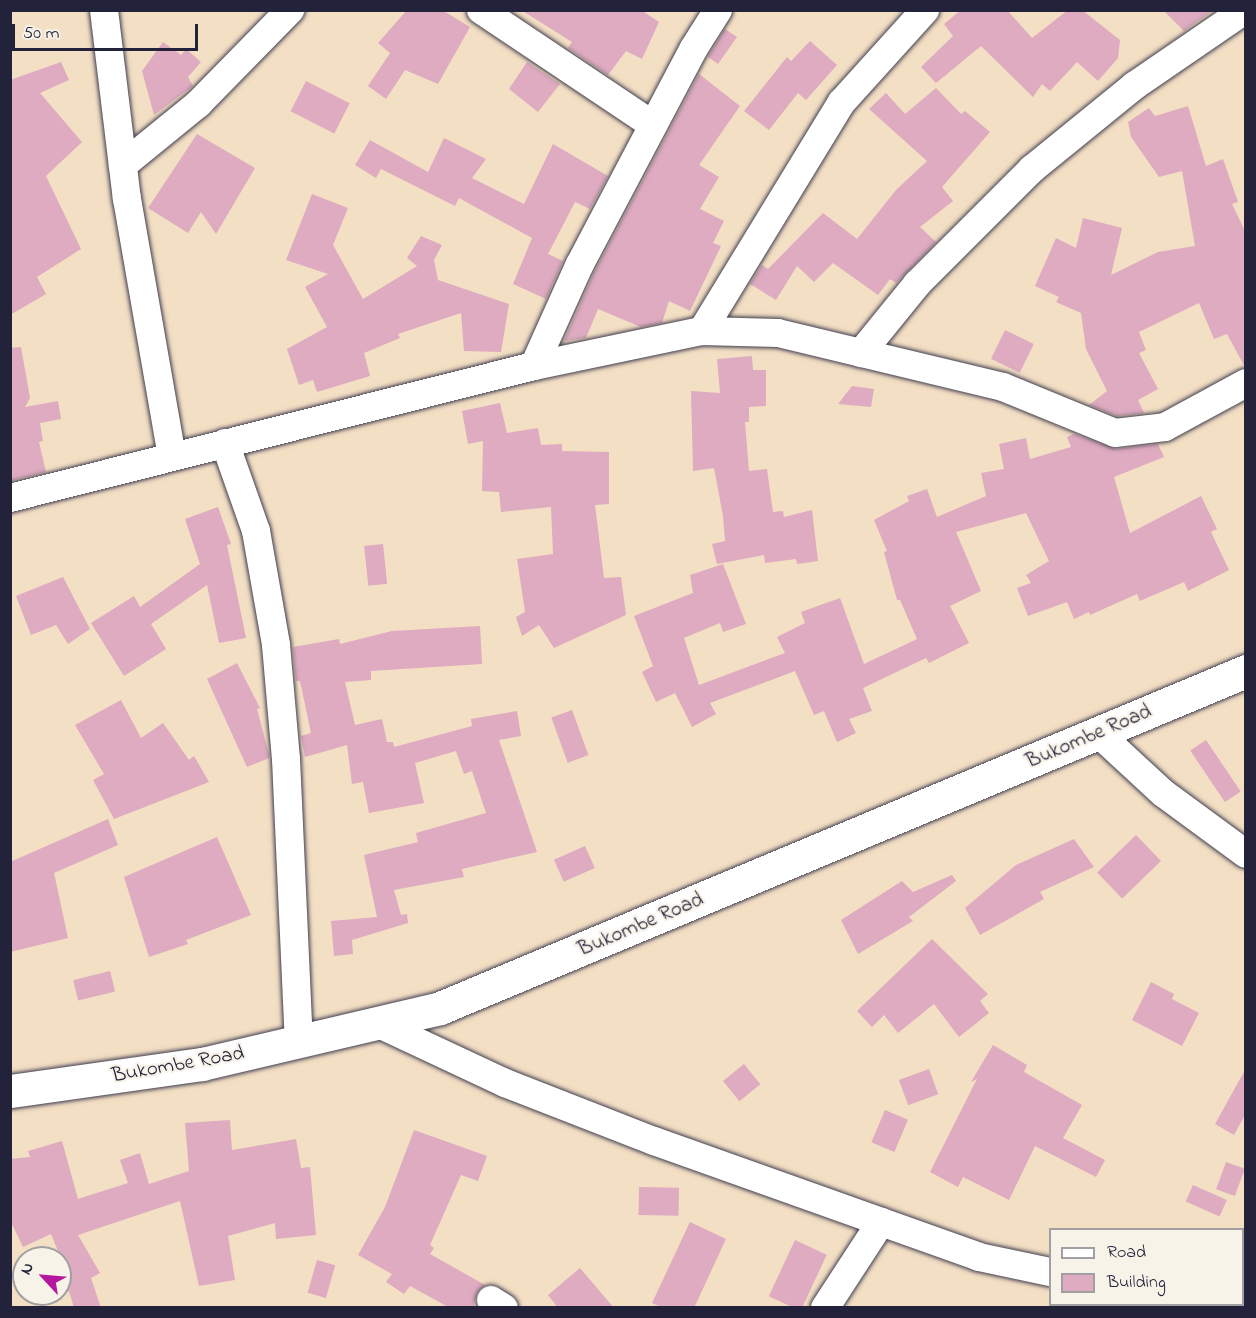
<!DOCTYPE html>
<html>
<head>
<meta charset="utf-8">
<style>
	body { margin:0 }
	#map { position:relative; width:1256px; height:1318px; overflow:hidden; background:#f3dfc4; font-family:"Indie Flower",sans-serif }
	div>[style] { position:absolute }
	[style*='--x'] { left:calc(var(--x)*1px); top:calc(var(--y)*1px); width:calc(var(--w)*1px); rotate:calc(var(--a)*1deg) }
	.building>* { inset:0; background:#deabc0; transform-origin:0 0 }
	.roads { filter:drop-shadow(0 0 2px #413e50) drop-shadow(0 0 2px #413e50) }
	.minor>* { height:28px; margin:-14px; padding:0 14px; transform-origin:14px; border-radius:14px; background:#fff }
	.secondary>* { height:33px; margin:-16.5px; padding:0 16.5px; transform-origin:16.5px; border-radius:16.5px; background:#fff }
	span { translate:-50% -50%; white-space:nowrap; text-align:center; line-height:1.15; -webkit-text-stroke:4.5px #f7f3e8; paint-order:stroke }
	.street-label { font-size:21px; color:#22223b }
	.frame { position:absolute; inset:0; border:12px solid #22223b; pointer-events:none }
	.legend { position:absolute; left:1049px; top:1228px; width:195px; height:78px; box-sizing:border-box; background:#f7f3e8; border:2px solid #a29fa3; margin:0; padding:8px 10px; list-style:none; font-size:18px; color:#22223b }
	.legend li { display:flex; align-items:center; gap:12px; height:30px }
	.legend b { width:30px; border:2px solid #a29fa3 }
	.north { position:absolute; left:12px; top:1246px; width:60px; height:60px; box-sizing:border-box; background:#f7f3e8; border:2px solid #a29fa3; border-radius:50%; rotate:296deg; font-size:16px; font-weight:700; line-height:24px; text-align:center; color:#22223b }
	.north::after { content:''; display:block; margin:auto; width:21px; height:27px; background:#b5179e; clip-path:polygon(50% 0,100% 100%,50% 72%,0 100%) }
	.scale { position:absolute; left:12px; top:24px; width:186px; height:27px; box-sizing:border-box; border:3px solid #22223b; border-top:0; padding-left:8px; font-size:18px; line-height:21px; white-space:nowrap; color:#22223b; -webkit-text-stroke:4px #f7f3e8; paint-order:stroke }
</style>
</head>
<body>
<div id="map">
	<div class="building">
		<div style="clip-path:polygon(407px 10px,442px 10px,470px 27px,438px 84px,405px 70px,386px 99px,368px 86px,390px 53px,378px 43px)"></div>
		<div style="clip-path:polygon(521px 10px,641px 10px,659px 22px,642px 59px,626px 51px,608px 75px,568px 48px,572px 42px)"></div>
		<div style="clip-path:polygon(961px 10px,1007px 10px,1032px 38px,1068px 10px,1082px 10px,1120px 40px,1118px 58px,1098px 81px,1077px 62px,1050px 91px,1042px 84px,1033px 97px,981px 46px,936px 83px,921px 67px,953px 36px,944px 24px)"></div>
		<div style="clip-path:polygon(1163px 10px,1213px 10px,1184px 31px)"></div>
		<div style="clip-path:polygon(725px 29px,737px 37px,718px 64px,708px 57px)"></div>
		<div style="clip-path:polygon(810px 41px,837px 65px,806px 100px,798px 93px,769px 130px,744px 111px,787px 57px,791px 61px)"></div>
		<div style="clip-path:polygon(163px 42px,181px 55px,186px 49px,201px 62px,188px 77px,193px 86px,154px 115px,142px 71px)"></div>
		<div style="clip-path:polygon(61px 62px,69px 80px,40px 93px,82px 142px,46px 176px,81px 249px,37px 277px,46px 294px,10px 315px,10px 80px)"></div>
		<div style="clip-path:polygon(527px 62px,560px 84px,538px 112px,509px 89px)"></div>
		<div style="clip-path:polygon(699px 74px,740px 106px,699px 165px,719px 177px,700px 209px,724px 221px,713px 243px,721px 246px,690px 311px,669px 301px,662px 323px,641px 327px,598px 309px,586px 338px,564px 341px,594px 273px)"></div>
		<div style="left:306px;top:81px;width:49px;height:34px;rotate:27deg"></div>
		<div style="clip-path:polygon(936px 88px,961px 114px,965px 111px,990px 132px,942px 187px,953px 201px,920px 227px,936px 242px,896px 283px,890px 279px,878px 295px,833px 263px,814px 282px,797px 266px,776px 300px,750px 284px,762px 265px,768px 269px,823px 213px,857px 239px,896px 190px,927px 161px,869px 109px,886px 93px,905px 114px)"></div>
		<div style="clip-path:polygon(1188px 106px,1206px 166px,1223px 159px,1238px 202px,1232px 204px,1245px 231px,1245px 367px,1227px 334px,1214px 339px,1199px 303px,1139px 332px,1146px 350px,1139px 353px,1158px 389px,1138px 400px,1144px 413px,1117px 416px,1089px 405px,1107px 391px,1086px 349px,1081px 313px,1056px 302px,1059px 297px,1035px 286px,1056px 238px,1076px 248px,1083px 218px,1122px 228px,1111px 275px,1158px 252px,1195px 246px,1182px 171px,1159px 177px,1131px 137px,1128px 122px,1149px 108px,1155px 116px)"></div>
		<div style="clip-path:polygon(197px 134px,255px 168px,216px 234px,201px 212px,188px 233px,148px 208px)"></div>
		<div style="clip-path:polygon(444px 138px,486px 159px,472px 178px,524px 204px,553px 144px,608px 176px,590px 209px,575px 202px,548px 254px,563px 261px,546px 299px,513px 284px,532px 238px,459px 198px,455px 206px,381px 169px,376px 178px,355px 165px,370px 140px,428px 172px)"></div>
		<div style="clip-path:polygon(312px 194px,348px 208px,333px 245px,363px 299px,417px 266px,407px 258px,421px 236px,442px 245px,434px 260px,438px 280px,509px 304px,501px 352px,464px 351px,461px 313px,398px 334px,400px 338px,364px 353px,370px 376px,317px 392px,313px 380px,299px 385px,287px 349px,327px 327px,305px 287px,328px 274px,286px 260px)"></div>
		<div style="left:1005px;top:330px;width:32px;height:32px;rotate:26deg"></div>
		<div style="clip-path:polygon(21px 347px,30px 398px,25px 407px,58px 401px,61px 419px,40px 423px,43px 441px,39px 442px,46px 472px,10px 481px,10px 348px)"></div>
		<div style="clip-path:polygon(752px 356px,753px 370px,766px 370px,766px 406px,749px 407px,749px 422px,745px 422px,749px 471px,767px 469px,773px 512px,783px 511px,784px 517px,812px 510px,818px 561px,797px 564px,796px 559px,765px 563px,764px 555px,717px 564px,712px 544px,725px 541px,723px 516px,714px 468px,693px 471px,691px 391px,720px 393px,717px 359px)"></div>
		<div style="clip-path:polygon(852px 386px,874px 389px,871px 407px,838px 404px)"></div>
		<div style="clip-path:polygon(500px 403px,507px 433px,538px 428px,541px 445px,562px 444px,562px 451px,609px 452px,609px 504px,595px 505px,604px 578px,621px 577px,626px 615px,554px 648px,539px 625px,522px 636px,516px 617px,525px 612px,517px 559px,553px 554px,551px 507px,501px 512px,499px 492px,482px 491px,483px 441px,468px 444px,462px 411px)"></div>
		<div style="clip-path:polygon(1074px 434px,1116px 449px,1158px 444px,1164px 457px,1114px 477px,1130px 533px,1201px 496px,1217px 529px,1211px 532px,1229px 570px,1188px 591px,1184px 582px,1140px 601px,1137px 594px,1090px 615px,1089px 612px,1074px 619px,1067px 602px,1028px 616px,1017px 588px,1031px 583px,1026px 575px,1049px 561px,1026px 513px,956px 532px,981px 591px,950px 606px,969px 643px,929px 663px,926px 658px,863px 688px,872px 711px,849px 719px,856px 733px,837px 742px,824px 711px,814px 715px,795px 671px,710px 703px,716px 714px,692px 727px,675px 693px,656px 702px,642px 672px,653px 666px,634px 616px,693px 593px,690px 575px,723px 564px,746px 624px,723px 632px,720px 623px,684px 638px,699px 685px,785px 653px,777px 637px,805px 623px,801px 612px,840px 598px,864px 664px,917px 639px,900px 600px,897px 600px,884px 552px,887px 551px,874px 520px,909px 501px,907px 496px,927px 489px,937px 517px,986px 496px,981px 473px,1004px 469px,999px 444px,1026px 438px,1030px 459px,1071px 447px,1067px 437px)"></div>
		<div style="clip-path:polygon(218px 507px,231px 544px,227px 545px,246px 638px,219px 643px,207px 585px,151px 624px,166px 649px,124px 676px,91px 623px,134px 596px,140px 607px,200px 564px,185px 519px)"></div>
		<div style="left:383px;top:544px;width:40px;height:19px;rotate:84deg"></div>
		<div style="clip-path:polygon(63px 577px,90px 629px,68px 644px,56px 625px,31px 635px,16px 596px)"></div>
		<div style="clip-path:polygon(480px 626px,482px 664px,371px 671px,371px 680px,345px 682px,355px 725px,382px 719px,387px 742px,393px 742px,394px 747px,472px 726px,471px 719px,517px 711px,521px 736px,499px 740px,537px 852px,462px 869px,464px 877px,394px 890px,401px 915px,407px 914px,408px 923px,352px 940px,353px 954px,334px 956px,331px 921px,377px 917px,364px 855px,418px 842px,416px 833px,486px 813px,472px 771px,464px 774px,456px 751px,415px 763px,424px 803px,369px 813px,363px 782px,352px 784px,347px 745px,305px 757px,301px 736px,311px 733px,300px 681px,296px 681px,293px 647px,339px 639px,340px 644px,392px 631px)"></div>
		<div style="clip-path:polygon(237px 663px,260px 708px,257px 709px,269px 754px,269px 758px,247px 767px,207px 679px)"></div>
		<div style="clip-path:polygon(121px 700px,141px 738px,163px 723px,189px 760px,194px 756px,209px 782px,114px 819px,93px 780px,104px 774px,75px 725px)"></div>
		<div style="left:572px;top:710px;width:48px;height:22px;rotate:70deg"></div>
		<div style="left:1206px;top:740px;width:62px;height:19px;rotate:56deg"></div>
		<div style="clip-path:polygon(108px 819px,118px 845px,54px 873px,68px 938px,10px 952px,10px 862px)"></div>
		<div style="left:1136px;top:835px;width:36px;height:54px;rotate:46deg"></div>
		<div style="clip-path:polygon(217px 837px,251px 915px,186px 940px,188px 944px,149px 957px,124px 877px)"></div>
		<div style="clip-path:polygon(1074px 839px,1094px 867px,1040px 892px,1044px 899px,980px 935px,965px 908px,1016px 865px)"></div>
		<div style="left:585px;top:846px;width:24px;height:34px;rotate:66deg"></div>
		<div style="clip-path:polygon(952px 875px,956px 881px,909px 917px,913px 921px,858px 954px,841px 920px,902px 881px,913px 892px)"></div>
		<div style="clip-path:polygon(932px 939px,988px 994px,980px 1001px,989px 1013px,959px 1037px,934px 1004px,898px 1033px,884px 1015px,872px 1027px,857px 1011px)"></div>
		<div style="left:110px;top:971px;width:21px;height:38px;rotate:76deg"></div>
		<div style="clip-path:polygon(1151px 982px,1174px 994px,1172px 999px,1199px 1013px,1182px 1046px,1132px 1020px)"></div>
		<div style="clip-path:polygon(993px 1045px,1027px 1065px,1024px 1072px,1082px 1105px,1063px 1138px,1105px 1160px,1096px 1177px,1035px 1146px,1009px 1200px,963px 1177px,958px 1187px,930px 1172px,977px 1079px,971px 1082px)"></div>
		<div style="left:744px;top:1064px;width:26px;height:27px;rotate:51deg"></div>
		<div style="left:929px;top:1069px;width:27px;height:32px;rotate:70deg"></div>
		<div style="clip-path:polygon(1245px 1070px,1245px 1115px,1234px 1135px,1215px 1124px)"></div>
		<div style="left:885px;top:1110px;width:25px;height:35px;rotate:23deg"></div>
		<div style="clip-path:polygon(230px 1120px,232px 1150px,296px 1139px,301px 1168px,310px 1167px,316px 1235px,276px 1239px,275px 1223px,228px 1236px,235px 1280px,199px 1286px,180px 1201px,78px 1235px,100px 1273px,91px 1278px,101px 1308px,74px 1308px,69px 1291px,60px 1296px,60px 1256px,51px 1234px,23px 1247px,10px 1220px,10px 1159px,30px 1157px,28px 1151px,62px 1141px,78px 1199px,128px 1183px,120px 1160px,140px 1153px,149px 1184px,189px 1171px,185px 1123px)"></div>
		<div style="clip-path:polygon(414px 1130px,487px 1156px,478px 1181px,461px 1175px,430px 1245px,434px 1248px,430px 1254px,485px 1285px,477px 1292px,473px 1308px,450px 1308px,410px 1286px,404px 1294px,386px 1282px,392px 1274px,358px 1255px,385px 1207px)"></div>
		<div style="left:1226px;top:1162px;width:20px;height:29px;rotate:20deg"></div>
		<div style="left:1193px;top:1185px;width:37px;height:18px;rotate:24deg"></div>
		<div style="left:639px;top:1187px;width:40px;height:28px;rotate:1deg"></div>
		<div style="clip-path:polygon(690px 1222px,726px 1239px,694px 1308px,663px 1308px,652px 1303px)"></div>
		<div style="left:795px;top:1240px;width:35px;height:62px;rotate:25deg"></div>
		<div style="left:317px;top:1260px;width:19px;height:34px;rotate:16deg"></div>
		<div style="clip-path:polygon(580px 1268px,614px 1308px,558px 1308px,548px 1295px)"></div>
	</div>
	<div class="roads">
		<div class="minor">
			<div style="--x:104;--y:10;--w:190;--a:83.1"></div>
			<div style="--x:127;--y:199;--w:261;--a:80.1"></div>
			<div style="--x:481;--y:10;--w:207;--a:33.8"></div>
			<div style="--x:123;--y:165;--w:97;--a:-39.1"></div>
			<div style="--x:198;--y:104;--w:132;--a:-45.6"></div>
			<div style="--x:702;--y:331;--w:268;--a:-58.6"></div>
			<div style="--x:842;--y:102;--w:124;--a:-47.9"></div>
			<div style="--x:861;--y:353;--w:89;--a:-50.9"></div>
			<div style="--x:917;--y:284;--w:163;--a:-45"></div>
			<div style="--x:1032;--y:169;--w:132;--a:-39.1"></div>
			<div style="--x:1134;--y:86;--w:135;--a:-34.4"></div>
			<div style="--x:534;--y:366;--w:110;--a:-65.8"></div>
			<div style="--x:579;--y:266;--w:246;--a:-62.2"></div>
			<div style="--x:694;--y:48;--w:45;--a:-57.7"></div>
			<div style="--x:225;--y:443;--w:93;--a:70.6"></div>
			<div style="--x:256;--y:531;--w:116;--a:80"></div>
			<div style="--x:276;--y:645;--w:114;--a:85"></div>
			<div style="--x:286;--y:759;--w:282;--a:87.4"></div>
			<div style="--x:10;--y:498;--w:540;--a:-14.14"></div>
			<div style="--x:534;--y:366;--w:172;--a:-11.8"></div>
			<div style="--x:702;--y:331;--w:76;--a:1.5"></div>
			<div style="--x:778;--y:333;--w:231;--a:13.5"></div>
			<div style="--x:1003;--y:387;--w:121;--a:22.3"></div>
			<div style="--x:1115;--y:433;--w:50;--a:-6.8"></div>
			<div style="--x:1165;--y:427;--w:92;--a:-28.5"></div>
			<div style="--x:1098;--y:733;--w:88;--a:42.7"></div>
			<div style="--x:1163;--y:793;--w:103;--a:36.3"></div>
			<div style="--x:377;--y:1023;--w:141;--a:25.1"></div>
			<div style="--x:505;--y:1083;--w:160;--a:21.3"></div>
			<div style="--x:654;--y:1141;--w:345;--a:19.6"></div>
			<div style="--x:979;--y:1257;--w:73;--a:11.9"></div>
			<div style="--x:491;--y:1300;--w:15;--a:32"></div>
			<div style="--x:1206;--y:1304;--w:16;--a:15"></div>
			<div style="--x:825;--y:1308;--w:103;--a:-56.9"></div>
		</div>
		<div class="secondary">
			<div style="--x:10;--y:1091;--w:194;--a:-8"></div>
			<div style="--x:202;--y:1064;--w:244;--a:-13.2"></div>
			<div style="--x:440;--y:1008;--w:874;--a:-22.69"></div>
		</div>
	</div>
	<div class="street-label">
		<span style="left:1089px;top:737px;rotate:-23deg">Bukombe Road</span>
		<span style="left:641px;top:925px;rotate:-23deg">Bukombe Road</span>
		<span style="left:178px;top:1065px;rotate:-10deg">Bukombe Road</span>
	</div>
	<div class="frame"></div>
	<ul class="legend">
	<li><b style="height:8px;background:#fff"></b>Road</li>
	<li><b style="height:16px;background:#deabc0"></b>Building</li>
	</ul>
	<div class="north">N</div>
	<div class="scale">50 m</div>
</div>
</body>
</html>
